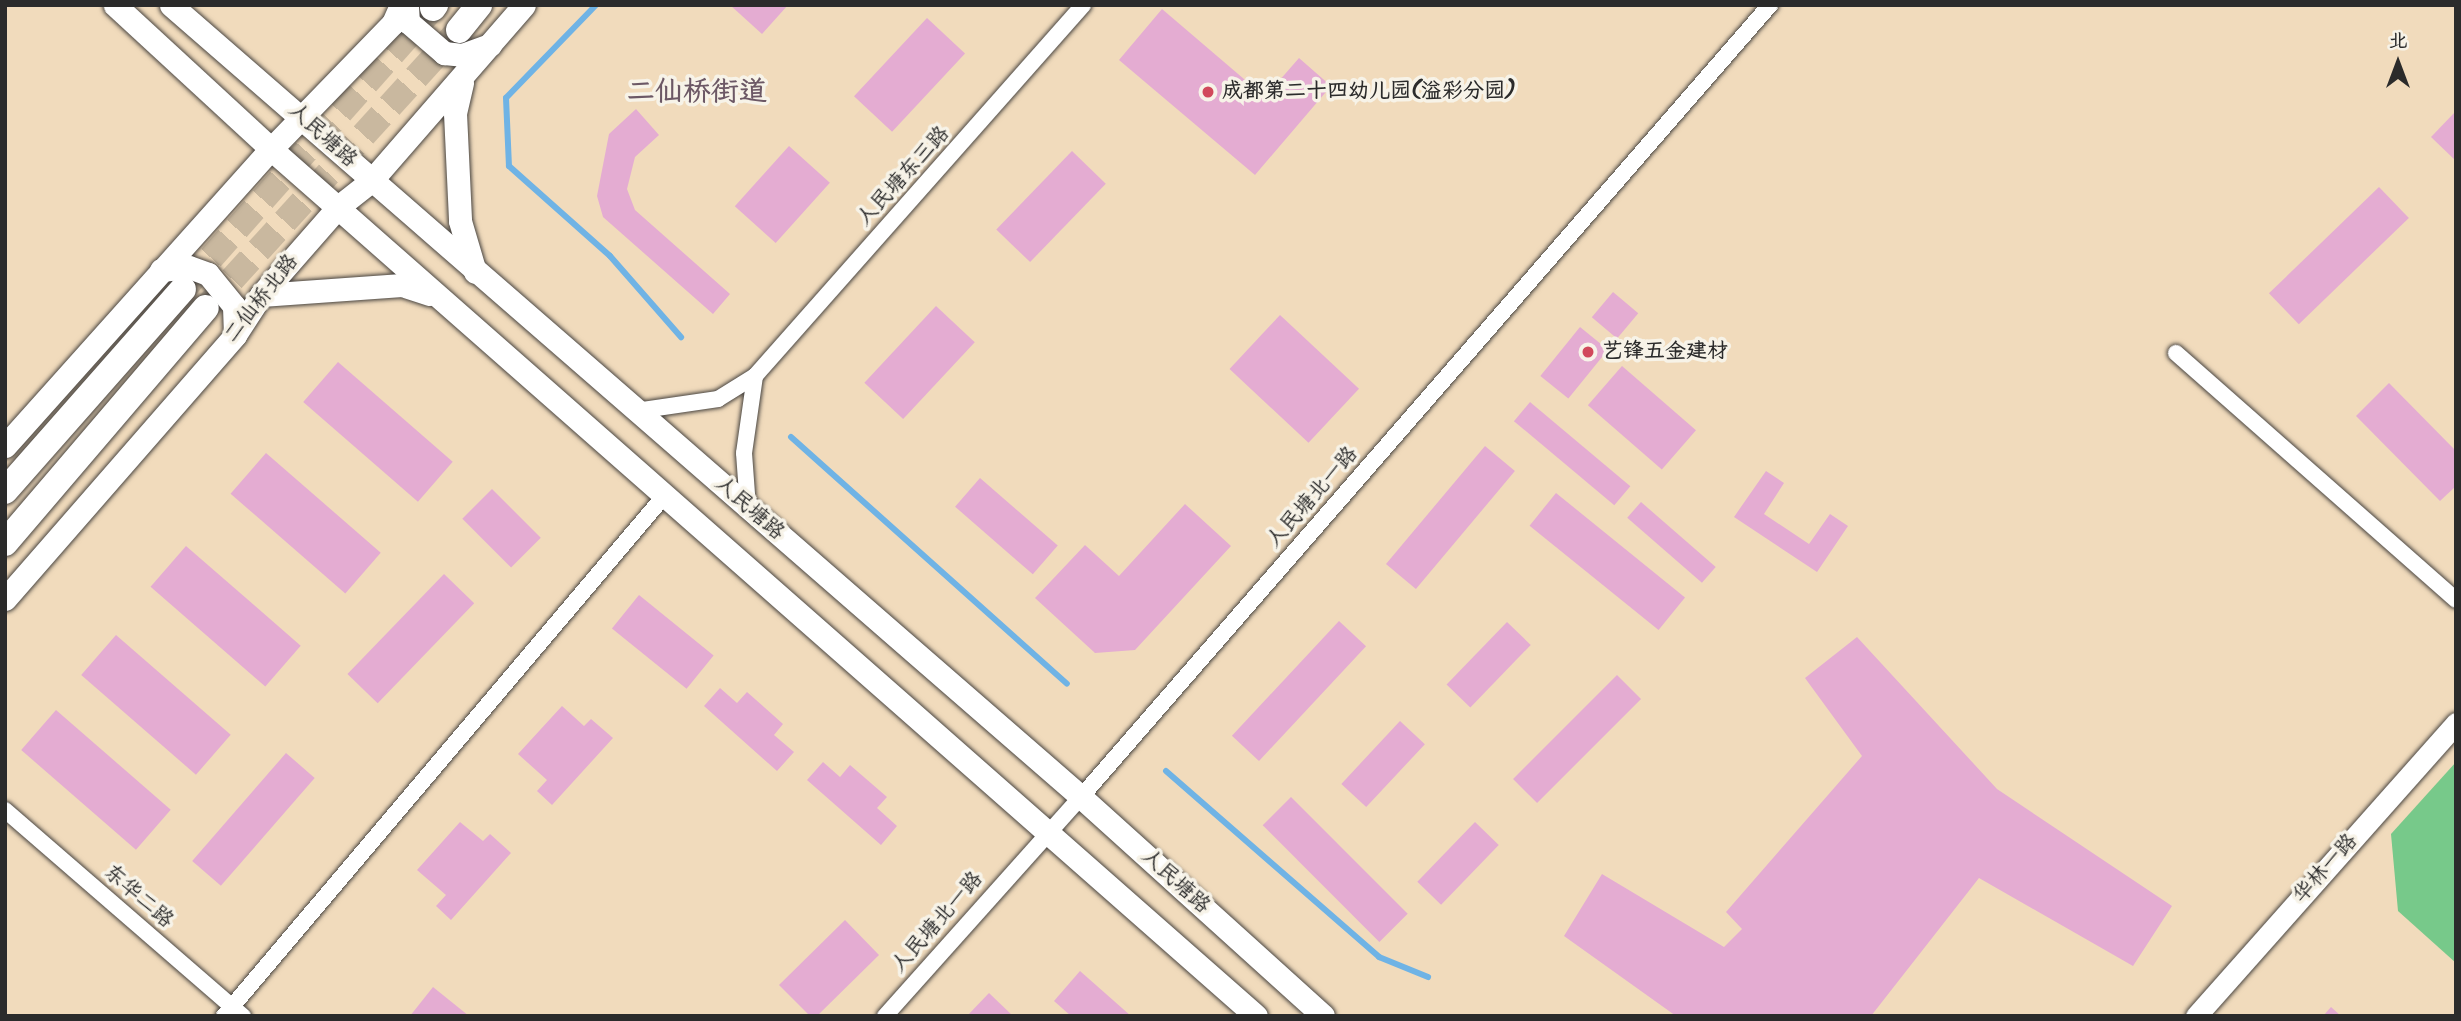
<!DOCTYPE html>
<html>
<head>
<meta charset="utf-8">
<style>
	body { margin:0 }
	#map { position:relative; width:2461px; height:1021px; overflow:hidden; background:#f1dbbc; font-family:Kalam,"LXGW WenKai TC",sans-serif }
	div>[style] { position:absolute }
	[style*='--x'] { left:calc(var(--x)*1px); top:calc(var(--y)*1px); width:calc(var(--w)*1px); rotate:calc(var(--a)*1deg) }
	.green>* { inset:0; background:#77c98a }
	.stream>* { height:6px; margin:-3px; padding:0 3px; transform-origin:3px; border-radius:3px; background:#6fb3e5 }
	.building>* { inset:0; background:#e4acd2; transform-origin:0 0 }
	.primary-tunnel>* { height:26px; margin-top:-13px; transform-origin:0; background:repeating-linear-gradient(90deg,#c9b89f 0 26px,transparent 0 39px) }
	.roads { filter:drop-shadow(0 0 2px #494541) drop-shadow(0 0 2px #494541) }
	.minor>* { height:16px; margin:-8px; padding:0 8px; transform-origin:8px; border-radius:8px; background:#fff }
	.tertiary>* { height:21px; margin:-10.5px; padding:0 10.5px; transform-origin:10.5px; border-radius:10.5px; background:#fff }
	.secondary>* { height:23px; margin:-11.5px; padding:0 11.5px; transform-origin:11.5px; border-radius:11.5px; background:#fff }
	.primary>* { height:26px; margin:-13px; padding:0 13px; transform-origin:13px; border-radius:13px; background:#fff }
	.dots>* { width:19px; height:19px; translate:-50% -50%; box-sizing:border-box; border:4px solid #f7f3e8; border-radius:50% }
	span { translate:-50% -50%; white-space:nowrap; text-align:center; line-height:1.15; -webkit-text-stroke:7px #f7f3e8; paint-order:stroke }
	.poi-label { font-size:21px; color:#2b2b2b; font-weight:700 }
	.left { translate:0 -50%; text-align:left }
	.street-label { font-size:21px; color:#2b2b2b }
	.district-label { font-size:28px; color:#6c5865; font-weight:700 }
	.frame { position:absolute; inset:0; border:7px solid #2b2b2b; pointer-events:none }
	.north { position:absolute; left:2363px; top:28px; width:70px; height:70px; -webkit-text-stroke:5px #f7f3e8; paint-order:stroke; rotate:0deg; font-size:19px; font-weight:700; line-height:28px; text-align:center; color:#2b2b2b }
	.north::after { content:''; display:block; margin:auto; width:24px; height:32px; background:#2b2b2b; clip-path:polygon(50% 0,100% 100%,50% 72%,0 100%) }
</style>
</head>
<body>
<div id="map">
	<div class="green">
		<div style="clip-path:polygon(2456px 762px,2456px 963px,2398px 911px,2391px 834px)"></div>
	</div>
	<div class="stream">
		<div style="--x:596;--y:5;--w:129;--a:134.1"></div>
		<div style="--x:506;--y:98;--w:68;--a:87.5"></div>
		<div style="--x:509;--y:166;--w:135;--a:41.7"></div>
		<div style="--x:610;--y:256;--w:108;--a:48.8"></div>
		<div style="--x:791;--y:437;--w:370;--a:41.8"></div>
		<div style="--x:1166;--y:771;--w:283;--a:41.1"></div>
		<div style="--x:1379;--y:957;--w:53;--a:22.2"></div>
	</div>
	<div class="building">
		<div style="clip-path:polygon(730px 5px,788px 5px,762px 34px)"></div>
		<div style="clip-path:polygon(1162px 9px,1265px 97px,1299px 58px,1331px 86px,1255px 175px,1119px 60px)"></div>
		<div style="left:927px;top:18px;width:52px;height:107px;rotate:43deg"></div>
		<div style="clip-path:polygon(636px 109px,659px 135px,635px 157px,627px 189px,635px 210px,730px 294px,713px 314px,603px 217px,597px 196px,609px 134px)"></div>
		<div style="clip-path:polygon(2456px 111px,2456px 161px,2431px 137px)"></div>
		<div style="left:789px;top:146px;width:55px;height:81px;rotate:42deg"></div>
		<div style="left:1072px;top:151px;width:47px;height:109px;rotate:44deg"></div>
		<div style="left:2379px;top:187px;width:43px;height:153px;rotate:46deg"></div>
		<div style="left:1613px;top:292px;width:33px;height:33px;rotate:40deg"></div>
		<div style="left:936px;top:306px;width:53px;height:105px;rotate:43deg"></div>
		<div style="left:1280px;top:315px;width:108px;height:74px;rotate:43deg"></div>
		<div style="left:1580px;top:327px;width:36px;height:63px;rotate:39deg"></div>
		<div style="left:338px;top:362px;width:152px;height:53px;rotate:41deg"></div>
		<div style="left:1622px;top:366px;width:98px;height:52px;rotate:41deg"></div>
		<div style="clip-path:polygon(2389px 383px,2456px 451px,2456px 486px,2440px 501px,2356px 416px)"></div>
		<div style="left:1530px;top:402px;width:131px;height:25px;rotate:40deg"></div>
		<div style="left:1485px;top:446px;width:39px;height:154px;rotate:40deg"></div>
		<div style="left:266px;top:453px;width:152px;height:54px;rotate:41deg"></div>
		<div style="clip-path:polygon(1766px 471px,1784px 483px,1764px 514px,1809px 544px,1830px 514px,1848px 526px,1817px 572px,1734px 517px)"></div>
		<div style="left:980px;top:478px;width:103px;height:38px;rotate:41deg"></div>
		<div style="left:492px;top:489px;width:69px;height:42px;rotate:45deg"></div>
		<div style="left:1556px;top:493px;width:166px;height:42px;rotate:39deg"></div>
		<div style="left:1641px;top:502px;width:99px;height:21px;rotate:41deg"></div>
		<div style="clip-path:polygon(1185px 504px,1231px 546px,1135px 650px,1095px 653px,1035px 598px,1085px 545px,1119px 576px)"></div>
		<div style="left:186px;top:546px;width:152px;height:54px;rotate:41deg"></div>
		<div style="left:444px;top:574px;width:42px;height:139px;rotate:44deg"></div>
		<div style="left:639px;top:595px;width:96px;height:43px;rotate:39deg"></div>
		<div style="left:1339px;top:621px;width:37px;height:157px;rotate:43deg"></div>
		<div style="left:1507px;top:622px;width:33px;height:87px;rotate:44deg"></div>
		<div style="left:116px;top:635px;width:152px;height:53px;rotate:41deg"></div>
		<div style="clip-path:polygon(1857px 637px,1997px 789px,2172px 906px,2133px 966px,1979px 878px,1871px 1016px,1676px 1016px,1564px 936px,1602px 874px,1724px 947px,1742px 929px,1726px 912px,1862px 756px,1805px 678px)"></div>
		<div style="left:1617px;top:675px;width:34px;height:147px;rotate:45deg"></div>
		<div style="clip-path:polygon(720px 688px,737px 703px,747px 692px,783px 724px,774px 735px,794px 752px,777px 771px,704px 706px)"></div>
		<div style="clip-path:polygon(562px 706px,584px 726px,591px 719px,613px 738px,552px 805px,537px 791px,547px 780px,518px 754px)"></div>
		<div style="left:56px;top:710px;width:152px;height:53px;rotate:41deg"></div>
		<div style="left:1400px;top:721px;width:34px;height:86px;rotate:43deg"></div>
		<div style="left:286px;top:753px;width:38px;height:143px;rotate:41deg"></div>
		<div style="clip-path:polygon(823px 762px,840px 777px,850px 765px,887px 797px,877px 808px,897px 826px,881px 845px,807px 780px)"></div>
		<div style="left:1291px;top:797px;width:165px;height:40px;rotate:45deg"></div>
		<div style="clip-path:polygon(460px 822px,483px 841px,490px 834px,511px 853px,451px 920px,436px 906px,446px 895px,417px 870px)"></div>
		<div style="left:1475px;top:822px;width:33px;height:83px;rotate:44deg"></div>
		<div style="clip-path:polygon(845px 920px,879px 955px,817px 1016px,810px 1016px,779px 985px)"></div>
		<div style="clip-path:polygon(1080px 971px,1131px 1016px,1071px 1016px,1054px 1001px)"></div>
		<div style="clip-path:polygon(433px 987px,469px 1016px,410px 1016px)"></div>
		<div style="clip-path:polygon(989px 993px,1013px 1016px,967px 1016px)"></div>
		<div style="clip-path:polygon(2331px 1007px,2341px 1016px,2323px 1016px)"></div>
	</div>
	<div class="primary-tunnel">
		<div style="--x:185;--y:287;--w:373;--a:-48.4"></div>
		<div style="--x:206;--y:308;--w:376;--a:-47.7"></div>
	</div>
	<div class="roads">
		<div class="minor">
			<div style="--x:2176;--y:353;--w:373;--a:41.4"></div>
			<div style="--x:755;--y:376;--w:495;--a:-48.5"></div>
			<div style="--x:636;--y:411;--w:83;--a:-8.3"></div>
			<div style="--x:718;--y:399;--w:44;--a:-31.9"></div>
			<div style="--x:755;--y:376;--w:78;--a:98.1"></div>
			<div style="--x:744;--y:453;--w:55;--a:85.8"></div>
			<div style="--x:5;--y:810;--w:315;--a:40.9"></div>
			<div style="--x:224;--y:1016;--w:683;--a:-49.75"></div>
			<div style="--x:885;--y:1016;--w:294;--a:-48.2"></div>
			<div style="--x:1081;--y:797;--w:1050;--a:-48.98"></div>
		</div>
		<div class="tertiary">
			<div style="--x:2196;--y:1016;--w:392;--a:-48.4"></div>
		</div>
		<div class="secondary">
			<div style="--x:115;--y:5;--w:212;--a:42.7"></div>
			<div style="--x:271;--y:149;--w:1312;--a:41.35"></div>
			<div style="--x:171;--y:5;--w:1206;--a:41.03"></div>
			<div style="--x:1081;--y:797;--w:326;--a:42.1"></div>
			<div style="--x:407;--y:5;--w:17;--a:87"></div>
			<div style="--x:408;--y:22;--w:48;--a:40.7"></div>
			<div style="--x:444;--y:53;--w:18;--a:6"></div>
			<div style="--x:462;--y:55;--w:30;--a:-20"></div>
			<div style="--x:462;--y:83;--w:31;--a:103"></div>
			<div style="--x:455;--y:113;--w:108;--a:87.3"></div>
			<div style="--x:460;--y:221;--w:53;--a:73.6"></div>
			<div style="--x:161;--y:270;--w:28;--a:-6"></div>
			<div style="--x:189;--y:267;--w:20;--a:20"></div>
			<div style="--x:208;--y:274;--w:41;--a:50.9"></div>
			<div style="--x:234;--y:306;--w:29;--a:88"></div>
			<div style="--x:261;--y:295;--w:141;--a:-4.1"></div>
			<div style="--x:402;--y:285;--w:29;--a:18"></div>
			<div style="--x:5;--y:446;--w:399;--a:-48.2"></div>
			<div style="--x:271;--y:149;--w:175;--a:-45.9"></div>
			<div style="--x:393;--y:23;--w:20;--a:-66"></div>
			<div style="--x:5;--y:599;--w:350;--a:-48.9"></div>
			<div style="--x:235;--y:335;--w:48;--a:-57"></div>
			<div style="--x:261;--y:295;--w:117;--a:-48.8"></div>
			<div style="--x:338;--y:207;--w:42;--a:-38.2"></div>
			<div style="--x:371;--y:181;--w:233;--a:-49"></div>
		</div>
		<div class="primary">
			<div style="--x:433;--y:8;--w:4;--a:-56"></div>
			<div style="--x:459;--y:30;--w:32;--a:-51"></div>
			<div style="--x:5;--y:491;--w:269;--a:-48.6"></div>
			<div style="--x:5;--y:543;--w:309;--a:-49.5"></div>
		</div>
	</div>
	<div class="dots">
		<div style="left:1208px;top:92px;background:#d1495b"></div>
		<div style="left:1588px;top:352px;background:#d1495b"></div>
	</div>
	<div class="poi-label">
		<span class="left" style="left:1222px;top:92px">成都第二十四幼儿园(溢彩分园)</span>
		<span class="left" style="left:1602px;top:352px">艺锋五金建材</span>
	</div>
	<div class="street-label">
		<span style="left:322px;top:136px;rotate:42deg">人民塘路</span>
		<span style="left:904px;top:177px;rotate:-48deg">人民塘东三路</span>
		<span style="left:262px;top:299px;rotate:-52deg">二仙桥北路</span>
		<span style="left:1313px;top:498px;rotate:-49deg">人民塘北一路</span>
		<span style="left:749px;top:509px;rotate:41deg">人民塘路</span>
		<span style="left:2326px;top:869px;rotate:-48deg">华林一路</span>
		<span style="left:1175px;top:882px;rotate:42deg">人民塘路</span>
		<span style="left:138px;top:897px;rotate:41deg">东华二路</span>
		<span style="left:938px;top:923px;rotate:-49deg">人民塘北一路</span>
	</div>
	<div class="district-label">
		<span style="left:697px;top:93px">二仙桥街道</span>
	</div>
	<div class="frame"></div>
	<div class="north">北</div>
</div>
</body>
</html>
